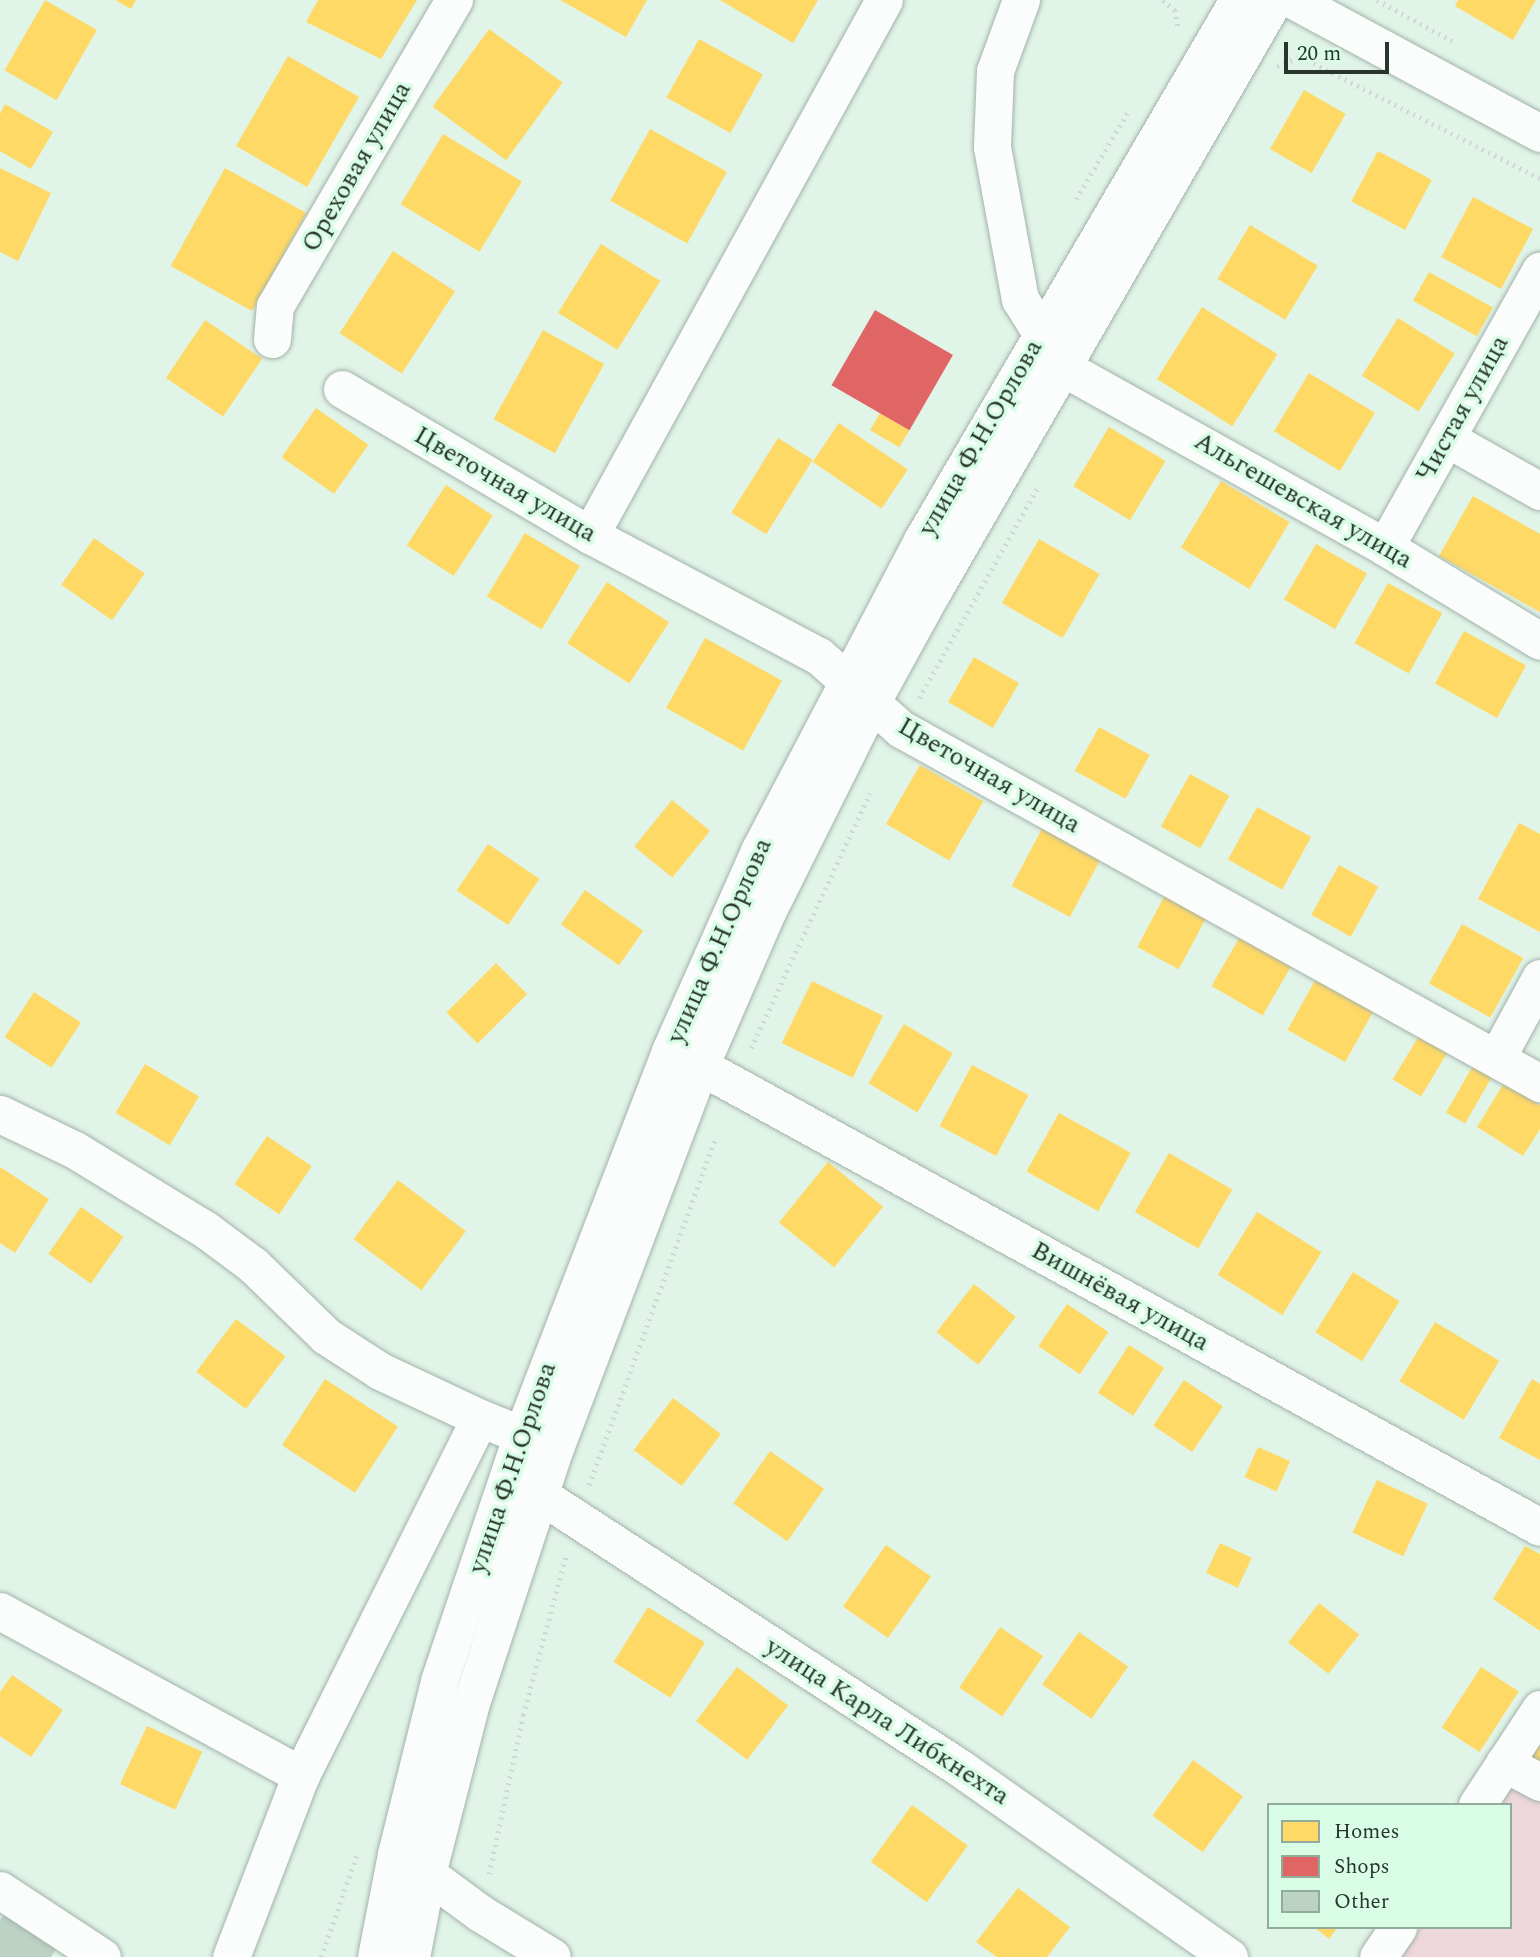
<!DOCTYPE html>
<html>
<head>
<meta charset="utf-8">
<style>
	body { margin:0 }
	#map { position:relative; width:1540px; height:1957px; overflow:hidden; background:#e1f4e8; font-family:Spectral,serif }
	div>[style] { position:absolute }
	[style*='--x'] { left:calc(var(--x)*1px); top:calc(var(--y)*1px); width:calc(var(--w)*1px); rotate:calc(var(--a)*1deg) }
	.green>* { inset:0; background:#edd7da }
	.homes>* { inset:0; background:#ffd966; transform-origin:0 0 }
	.shops>* { inset:0; background:#e06666; transform-origin:0 0 }
	.building>* { inset:0; background:#bcd2c5 }
	.path>* { height:4.5px; margin-top:-2.25px; transform-origin:0; background:repeating-linear-gradient(90deg,#d1d7d4 0 2px,transparent 0 7px) }
	.roads { filter:drop-shadow(0 0 2px #a3b2a9) drop-shadow(0 0 2px #a3b2a9) }
	.minor>* { height:37px; margin:-18.5px; padding:0 18.5px; transform-origin:18.5px; border-radius:18.5px; background:#fafdfc }
	span { translate:-50% -50%; white-space:nowrap; text-align:center; line-height:1.15; -webkit-text-stroke:7px #d9fce6; paint-order:stroke }
	.street-label { font-size:26px; color:#28352d }
	.legend { position:absolute; left:1267px; top:1803px; width:245px; height:126px; box-sizing:border-box; background:#d9fce6; border:2px solid #92ac9c; margin:0; padding:9px 12px; list-style:none; font-size:21px; color:#28352d }
	.legend li { display:flex; align-items:center; gap:14px; height:35px }
	.legend b { width:35px; border:2px solid #92ac9c }
	.scale { position:absolute; left:1284px; top:42px; width:105px; height:32px; box-sizing:border-box; border:4px solid #28352d; border-top:0; padding-left:9px; font-size:21px; line-height:24px; white-space:nowrap; color:#28352d; -webkit-text-stroke:5px #d9fce6; paint-order:stroke }
</style>
</head>
<body>
<div id="map">
	<div class="green">
		<div style="clip-path:polygon(1540px 1728px,1540px 1957px,1386px 1957px,1406px 1927px,1510px 1927px,1510px 1805px,1489px 1805px)"></div>
	</div>
	<div class="homes">
		<div style="left:45px;top:0;width:60px;height:81px;rotate:30deg"></div>
		<div style="clip-path:polygon(115px 0,136px 0,131px 9px)"></div>
		<div style="clip-path:polygon(318px 0,417px 0,381px 59px,306px 22px)"></div>
		<div style="clip-path:polygon(560px 0,647px 0,626px 37px)"></div>
		<div style="clip-path:polygon(720px 0,818px 0,793px 43px)"></div>
		<div style="clip-path:polygon(1458px 0,1536px 0,1513px 40px,1455px 6px)"></div>
		<div style="left:489px;top:29px;width:91px;height:96px;rotate:36deg"></div>
		<div style="left:699px;top:39px;width:73px;height:67px;rotate:29deg"></div>
		<div style="left:288px;top:56px;width:82px;height:104px;rotate:30deg"></div>
		<div style="left:1304px;top:90px;width:48px;height:68px;rotate:30deg"></div>
		<div style="clip-path:polygon(5px 104px,53px 132px,31px 169px,0 151px,0 114px)"></div>
		<div style="left:650px;top:129px;width:88px;height:82px;rotate:29deg"></div>
		<div style="left:443px;top:134px;width:92px;height:82px;rotate:31deg"></div>
		<div style="left:1378px;top:151px;width:61px;height:57px;rotate:28deg"></div>
		<div style="clip-path:polygon(0 168px,51px 193px,18px 261px,0 252px)"></div>
		<div style="left:225px;top:168px;width:93px;height:112px;rotate:29deg"></div>
		<div style="left:1473px;top:197px;width:68px;height:68px;rotate:28deg"></div>
		<div style="left:1250px;top:225px;width:79px;height:63px;rotate:31deg"></div>
		<div style="left:601px;top:244px;width:70px;height:81px;rotate:32deg"></div>
		<div style="left:393px;top:251px;width:74px;height:98px;rotate:33deg"></div>
		<div style="left:1429px;top:272px;width:73px;height:33px;rotate:29deg"></div>
		<div style="left:1202px;top:307px;width:89px;height:85px;rotate:32deg"></div>
		<div style="left:1398px;top:318px;width:67px;height:68px;rotate:32deg"></div>
		<div style="left:205px;top:320px;width:69px;height:70px;rotate:34deg"></div>
		<div style="left:543px;top:330px;width:70px;height:102px;rotate:29deg"></div>
		<div style="left:1309px;top:373px;width:77px;height:68px;rotate:31deg"></div>
		<div style="left:316px;top:408px;width:64px;height:60px;rotate:35deg"></div>
		<div style="left:880px;top:413px;width:34px;height:20px;rotate:30deg"></div>
		<div style="left:839px;top:423px;width:83px;height:47px;rotate:34deg"></div>
		<div style="left:1109px;top:427px;width:66px;height:69px;rotate:31deg"></div>
		<div style="left:778px;top:438px;width:41px;height:88px;rotate:32deg"></div>
		<div style="left:1221px;top:481px;width:80px;height:78px;rotate:31deg"></div>
		<div style="left:446px;top:485px;width:56px;height:72px;rotate:33deg"></div>
		<div style="clip-path:polygon(1473px 496px,1540px 534px,1540px 612px,1439px 556px)"></div>
		<div style="left:525px;top:533px;width:64px;height:74px;rotate:31deg"></div>
		<div style="left:94px;top:538px;width:62px;height:57px;rotate:35deg"></div>
		<div style="left:1039px;top:539px;width:70px;height:74px;rotate:30deg"></div>
		<div style="left:1316px;top:544px;width:59px;height:64px;rotate:30deg"></div>
		<div style="left:607px;top:582px;width:74px;height:73px;rotate:33deg"></div>
		<div style="left:1388px;top:583px;width:62px;height:69px;rotate:29deg"></div>
		<div style="left:1464px;top:631px;width:71px;height:60px;rotate:29deg"></div>
		<div style="left:705px;top:638px;width:88px;height:80px;rotate:29deg"></div>
		<div style="left:974px;top:657px;width:52px;height:52px;rotate:30deg"></div>
		<div style="left:1099px;top:727px;width:58px;height:50px;rotate:29deg"></div>
		<div style="left:920px;top:765px;width:73px;height:68px;rotate:30deg"></div>
		<div style="left:1190px;top:774px;width:45px;height:60px;rotate:29deg"></div>
		<div style="left:672px;top:800px;width:49px;height:60px;rotate:39deg"></div>
		<div style="left:1257px;top:807px;width:62px;height:60px;rotate:29deg"></div>
		<div style="clip-path:polygon(1519px 823px,1540px 834px,1540px 932px,1478px 899px)"></div>
		<div style="left:1044px;top:825px;width:66px;height:69px;rotate:28deg"></div>
		<div style="left:488px;top:844px;width:62px;height:56px;rotate:34deg"></div>
		<div style="left:1339px;top:865px;width:45px;height:57px;rotate:29deg"></div>
		<div style="left:585px;top:890px;width:71px;height:42px;rotate:35deg"></div>
		<div style="left:1165px;top:895px;width:47px;height:59px;rotate:28deg"></div>
		<div style="left:1462px;top:924px;width:70px;height:68px;rotate:29deg"></div>
		<div style="left:1245px;top:928px;width:59px;height:67px;rotate:30deg"></div>
		<div style="left:496px;top:963px;width:44px;height:70px;rotate:45deg"></div>
		<div style="left:1318px;top:975px;width:66px;height:63px;rotate:29deg"></div>
		<div style="left:812px;top:981px;width:79px;height:69px;rotate:26deg"></div>
		<div style="left:34px;top:992px;width:56px;height:54px;rotate:33deg"></div>
		<div style="left:904px;top:1024px;width:57px;height:69px;rotate:31deg"></div>
		<div style="left:1420px;top:1034px;width:33px;height:53px;rotate:31deg"></div>
		<div style="left:145px;top:1064px;width:63px;height:57px;rotate:31deg"></div>
		<div style="left:1474px;top:1064px;width:22px;height:56px;rotate:30deg"></div>
		<div style="left:972px;top:1065px;width:64px;height:69px;rotate:28deg"></div>
		<div style="clip-path:polygon(1504px 1083px,1540px 1105px,1540px 1129px,1523px 1156px,1477px 1127px)"></div>
		<div style="left:1059px;top:1113px;width:82px;height:67px;rotate:29deg"></div>
		<div style="left:267px;top:1136px;width:54px;height:58px;rotate:34deg"></div>
		<div style="left:1169px;top:1153px;width:73px;height:68px;rotate:30deg"></div>
		<div style="left:828px;top:1162px;width:71px;height:78px;rotate:39deg"></div>
		<div style="clip-path:polygon(0 1167px,49px 1199px,15px 1253px,0 1243px)"></div>
		<div style="left:398px;top:1180px;width:85px;height:74px;rotate:37deg"></div>
		<div style="left:81px;top:1207px;width:52px;height:57px;rotate:35deg"></div>
		<div style="left:1257px;top:1212px;width:76px;height:74px;rotate:32deg"></div>
		<div style="left:1353px;top:1272px;width:55px;height:71px;rotate:32deg"></div>
		<div style="left:974px;top:1284px;width:53px;height:61px;rotate:38deg"></div>
		<div style="left:1067px;top:1304px;width:50px;height:51px;rotate:34deg"></div>
		<div style="left:236px;top:1319px;width:62px;height:66px;rotate:37deg"></div>
		<div style="left:1435px;top:1322px;width:75px;height:69px;rotate:31deg"></div>
		<div style="left:1129px;top:1345px;width:42px;height:57px;rotate:33deg"></div>
		<div style="left:325px;top:1379px;width:87px;height:79px;rotate:33deg"></div>
		<div style="clip-path:polygon(1532px 1379px,1540px 1384px,1540px 1460px,1499px 1438px)"></div>
		<div style="left:1184px;top:1380px;width:47px;height:55px;rotate:34deg"></div>
		<div style="left:673px;top:1398px;width:60px;height:65px;rotate:37deg"></div>
		<div style="left:1258px;top:1447px;width:35px;height:33px;rotate:24deg"></div>
		<div style="left:770px;top:1451px;width:66px;height:64px;rotate:35deg"></div>
		<div style="left:1377px;top:1480px;width:56px;height:58px;rotate:25deg"></div>
		<div style="left:1220px;top:1543px;width:35px;height:33px;rotate:25deg"></div>
		<div style="left:886px;top:1545px;width:55px;height:75px;rotate:35deg"></div>
		<div style="clip-path:polygon(1525px 1546px,1540px 1554px,1540px 1631px,1493px 1599px)"></div>
		<div style="left:1319px;top:1603px;width:51px;height:50px;rotate:38deg"></div>
		<div style="left:648px;top:1607px;width:67px;height:65px;rotate:32deg"></div>
		<div style="left:1000px;top:1627px;width:52px;height:73px;rotate:34deg"></div>
		<div style="left:1079px;top:1632px;width:60px;height:64px;rotate:35deg"></div>
		<div style="left:737px;top:1667px;width:64px;height:68px;rotate:37deg"></div>
		<div style="left:1481px;top:1667px;width:45px;height:72px;rotate:33deg"></div>
		<div style="clip-path:polygon(12px 1675px,63px 1710px,31px 1757px,0 1736px,0 1692px)"></div>
		<div style="left:147px;top:1726px;width:61px;height:64px;rotate:25deg"></div>
		<div style="clip-path:polygon(1540px 1729px,1540px 1766px,1522px 1757px)"></div>
		<div style="left:1193px;top:1760px;width:62px;height:69px;rotate:36deg"></div>
		<div style="left:912px;top:1805px;width:69px;height:70px;rotate:36deg"></div>
		<div style="clip-path:polygon(1018px 1888px,1070px 1927px,1047px 1957px,997px 1957px,976px 1942px)"></div>
		<div style="clip-path:polygon(1314px 1927px,1338px 1927px,1329px 1939px)"></div>
	</div>
	<div class="shops">
		<div style="left:875px;top:310px;width:90px;height:87px;rotate:30deg"></div>
	</div>
	<div class="building">
		<div style="clip-path:polygon(5px 1913px,56px 1949px,51px 1957px,0 1957px,0 1920px)"></div>
	</div>
	<div class="path">
		<div style="--x:1163;--y:0;--w:16;--a:40"></div>
		<div style="--x:1175;--y:10;--w:20;--a:79"></div>
		<div style="--x:1377;--y:0;--w:90;--a:28.6"></div>
		<div style="--x:1277;--y:66;--w:26;--a:-21"></div>
		<div style="--x:1301;--y:57;--w:268;--a:26.9"></div>
		<div style="--x:1076;--y:199;--w:104;--a:-59.2"></div>
		<div style="--x:919;--y:698;--w:240;--a:-60.6"></div>
		<div style="--x:751;--y:1048;--w:281;--a:-65"></div>
		<div style="--x:589;--y:1485;--w:366;--a:-70"></div>
		<div style="--x:489;--y:1874;--w:163;--a:-77.9"></div>
		<div style="--x:523;--y:1715;--w:165;--a:-74.9"></div>
		<div style="--x:321;--y:1957;--w:109;--a:-70.7"></div>
	</div>
	<div class="roads">
		<div class="minor">
			<div style="--x:1021;--y:0;--w:76;--a:110.1"></div>
			<div style="--x:995;--y:71;--w:76;--a:92.3"></div>
			<div style="--x:992;--y:147;--w:155;--a:79.6"></div>
			<div style="--x:1020;--y:299;--w:80;--a:58.3"></div>
			<div style="--x:1062;--y:367;--w:370;--a:29.1"></div>
			<div style="--x:1385;--y:547;--w:181;--a:31.2"></div>
			<div style="--x:1293;--y:0;--w:281;--a:28.3"></div>
			<div style="--x:272;--y:339;--w:33;--a:-85"></div>
			<div style="--x:275;--y:306;--w:355;--a:-59.7"></div>
			<div style="--x:342;--y:389;--w:288;--a:30.5"></div>
			<div style="--x:590;--y:535;--w:259;--a:27.9"></div>
			<div style="--x:819;--y:656;--w:110;--a:41.7"></div>
			<div style="--x:901;--y:729;--w:731;--a:28.99"></div>
			<div style="--x:1446;--y:438;--w:108;--a:29.4"></div>
			<div style="--x:590;--y:535;--w:610;--a:-61.21"></div>
			<div style="--x:1385;--y:547;--w:317;--a:-60.7"></div>
			<div style="--x:1497;--y:1057;--w:90;--a:-61.4"></div>
			<div style="--x:700;--y:1066;--w:958;--a:28.76"></div>
			<div style="--x:0;--y:1114;--w:83;--a:25.6"></div>
			<div style="--x:75;--y:1150;--w:153;--a:31.4"></div>
			<div style="--x:206;--y:1230;--w:59;--a:36.7"></div>
			<div style="--x:253;--y:1265;--w:102;--a:44.2"></div>
			<div style="--x:326;--y:1336;--w:64;--a:32.9"></div>
			<div style="--x:380;--y:1371;--w:110;--a:25.2"></div>
			<div style="--x:480;--y:1418;--w:69;--a:22.1"></div>
			<div style="--x:518;--y:1488;--w:23;--a:18"></div>
			<div style="--x:540;--y:1495;--w:501;--a:33.02"></div>
			<div style="--x:960;--y:1768;--w:329;--a:35.1"></div>
			<div style="--x:0;--y:1611;--w:343;--a:28.6"></div>
			<div style="--x:1504;--y:1763;--w:41;--a:27.8"></div>
			<div style="--x:1477;--y:1805;--w:115;--a:-56.7"></div>
			<div style="--x:427;--y:1874;--w:66;--a:36.3"></div>
			<div style="--x:480;--y:1913;--w:84;--a:31.4"></div>
			<div style="--x:0;--y:1890;--w:122;--a:33.3"></div>
			<div style="--x:231;--y:1957;--w:195;--a:-69"></div>
			<div style="--x:301;--y:1775;--w:399;--a:-63.4"></div>
			<div style="--x:376;--y:1957;--w:105;--a:-79"></div>
			<div style="--x:396;--y:1854;--w:178;--a:-76"></div>
			<div style="--x:439;--y:1681;--w:260;--a:-71.4"></div>
			<div style="--x:522;--y:1435;--w:412;--a:-68.9"></div>
			<div style="--x:670;--y:1051;--w:219;--a:-66"></div>
			<div style="--x:759;--y:851;--w:349;--a:-62.3"></div>
			<div style="--x:921;--y:542;--w:628;--a:-59.68"></div>
			<div style="--x:411;--y:1957;--w:85;--a:-79.1"></div>
			<div style="--x:427;--y:1874;--w:173;--a:-75.6"></div>
			<div style="--x:470;--y:1706;--w:272;--a:-71.8"></div>
			<div style="--x:555;--y:1448;--w:409;--a:-69.2"></div>
			<div style="--x:700;--y:1066;--w:168;--a:-66.5"></div>
			<div style="--x:767;--y:912;--w:233;--a:-63.5"></div>
			<div style="--x:871;--y:703;--w:124;--a:-61.2"></div>
			<div style="--x:931;--y:594;--w:686;--a:-60"></div>
			<div style="--x:1378;--y:1957;--w:36;--a:-56"></div>
		</div>
	</div>
	<div class="street-label">
		<span style="left:357px;top:167px;rotate:-60deg">Ореховая улица</span>
		<span style="left:1463px;top:409px;rotate:-61deg">Чистая улица</span>
		<span style="left:981px;top:438px;rotate:-60deg">улица Ф.Н.Орлова</span>
		<span style="left:505px;top:485px;rotate:30deg">Цветочная улица</span>
		<span style="left:1303px;top:501px;rotate:30deg">Альгешевская улица</span>
		<span style="left:989px;top:776px;rotate:30deg">Цветочная улица</span>
		<span style="left:720px;top:941px;rotate:-66deg">улица Ф.Н.Орлова</span>
		<span style="left:1120px;top:1297px;rotate:29deg">Вишнёвая улица</span>
		<span style="left:513px;top:1468px;rotate:-71deg">улица Ф.Н.Орлова</span>
		<span style="left:887px;top:1722px;rotate:33deg">улица Карла Либкнехта</span>
	</div>
	<ul class="legend">
	<li><b style="height:19px;background:#ffd966"></b>Homes</li>
	<li><b style="height:19px;background:#e06666"></b>Shops</li>
	<li><b style="height:19px;background:#bcd2c5"></b>Other</li>
	</ul>
	<div class="scale">20 m</div>
</div>
</body>
</html>
